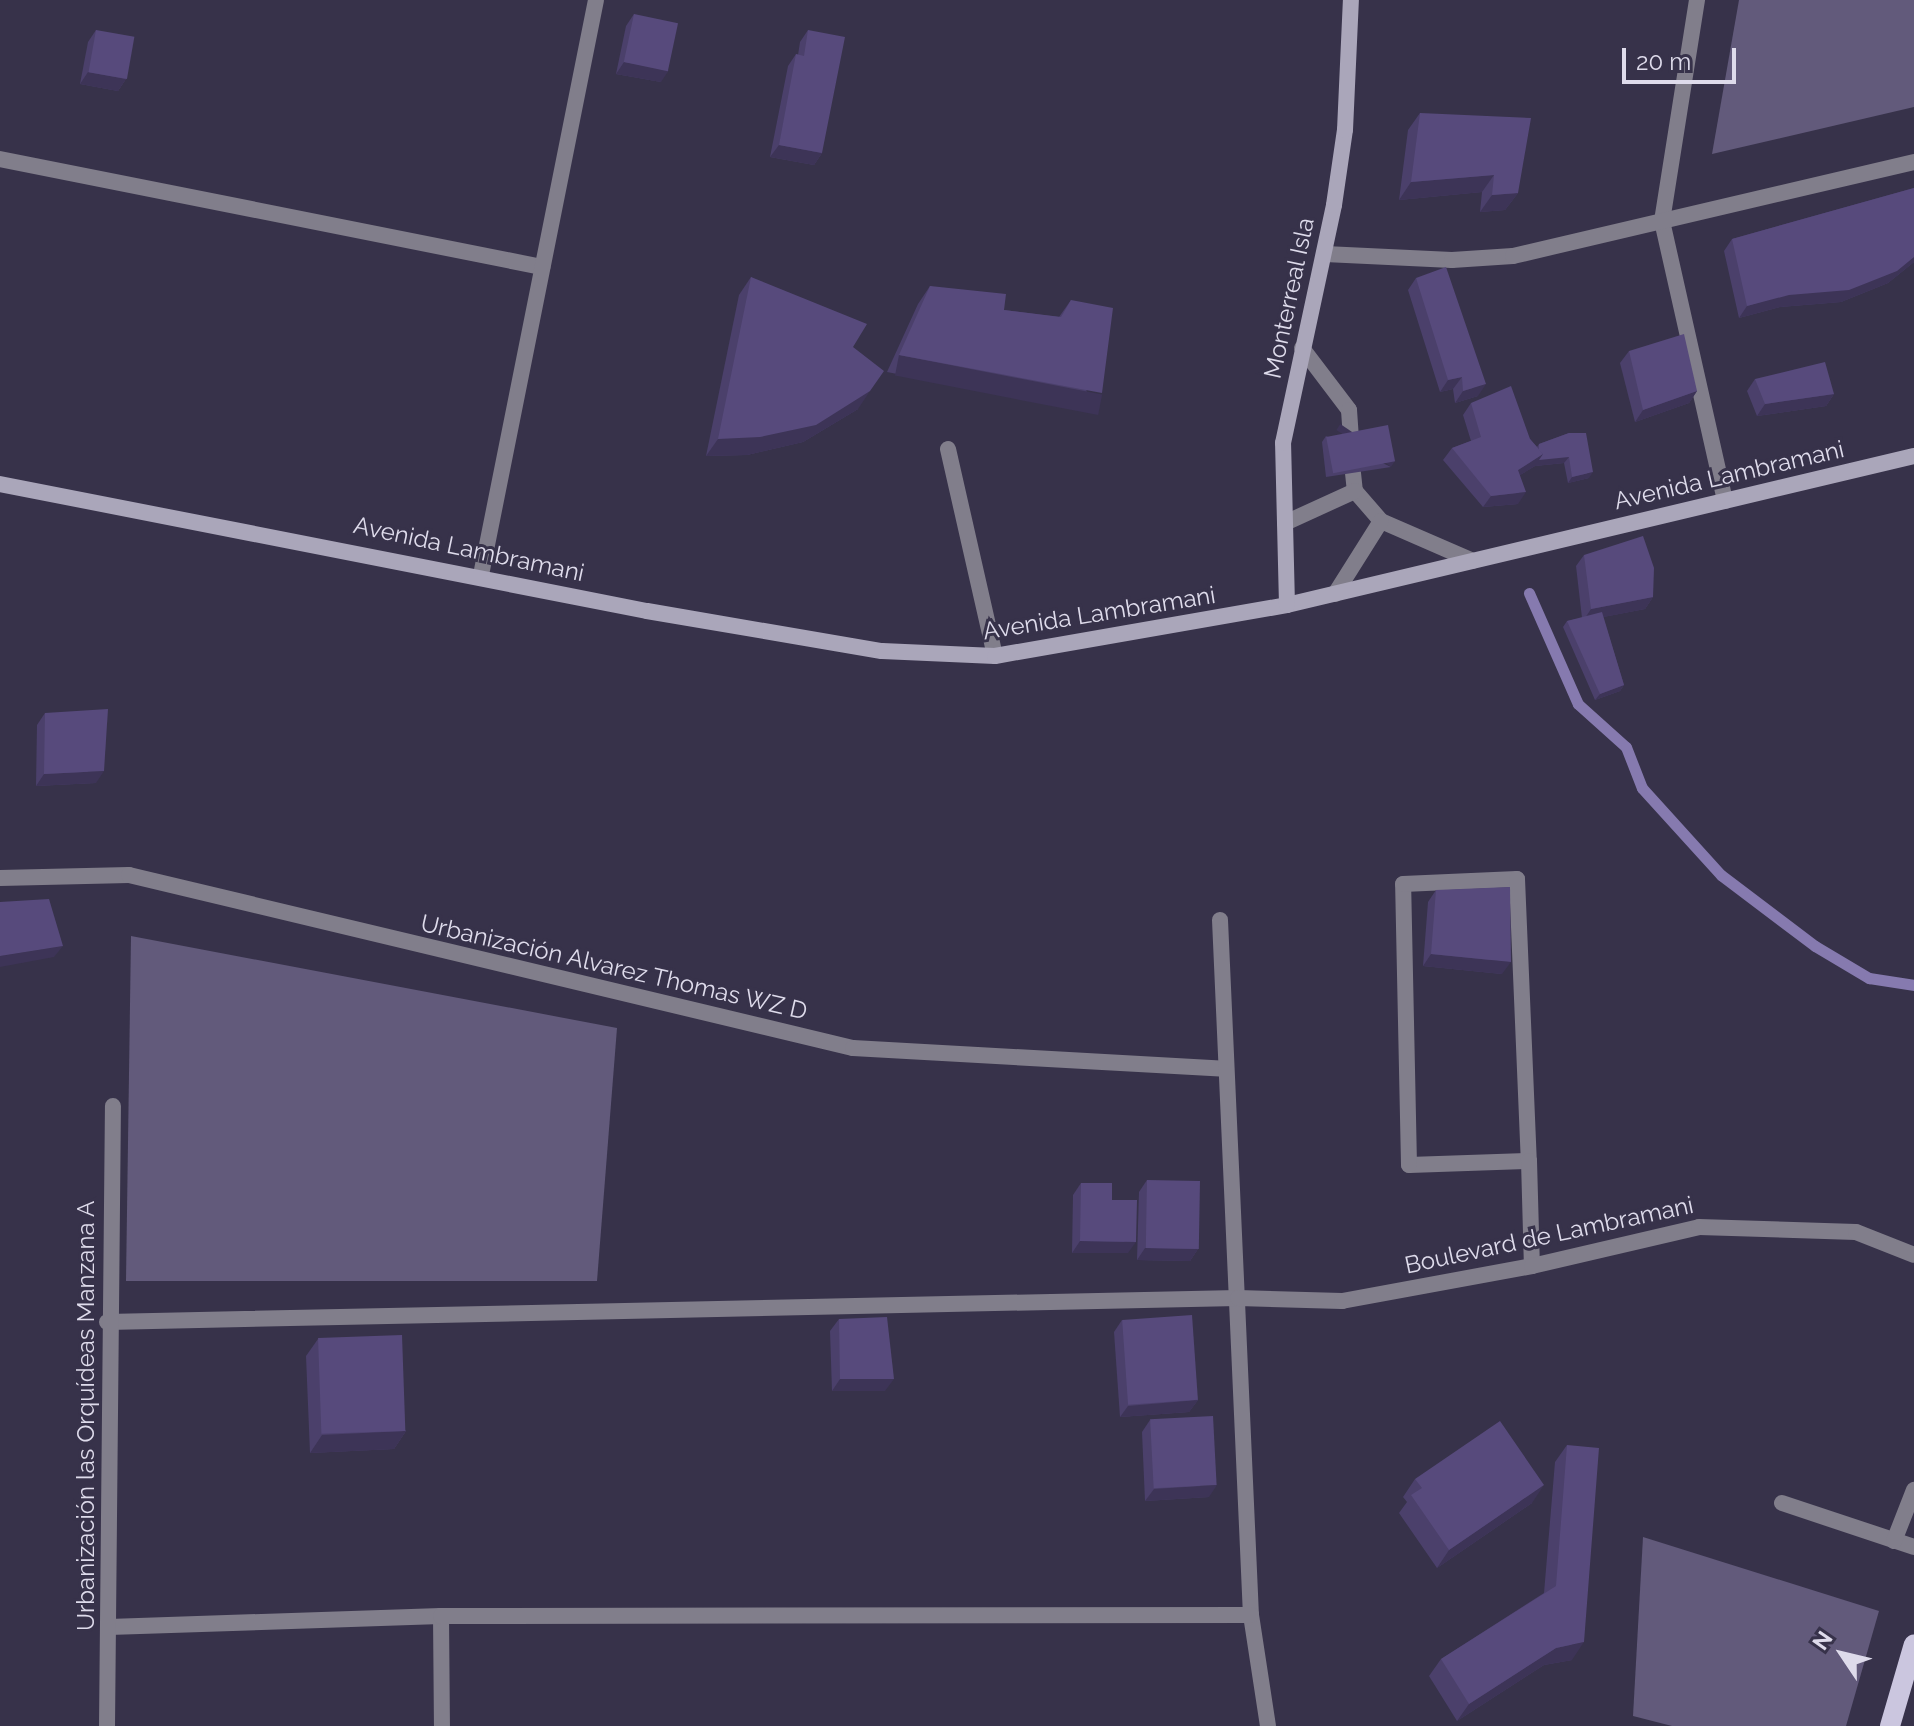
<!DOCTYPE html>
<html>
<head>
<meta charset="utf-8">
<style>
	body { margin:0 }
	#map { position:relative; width:1914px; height:1726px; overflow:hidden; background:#37324a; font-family:Raleway,sans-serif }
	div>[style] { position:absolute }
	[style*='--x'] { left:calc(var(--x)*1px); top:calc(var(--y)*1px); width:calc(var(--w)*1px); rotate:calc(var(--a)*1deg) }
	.green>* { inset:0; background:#625a7b }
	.stream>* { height:11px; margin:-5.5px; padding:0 5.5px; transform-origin:5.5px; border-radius:5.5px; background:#867aaf }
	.lane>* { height:16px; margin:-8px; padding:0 8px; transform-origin:8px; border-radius:8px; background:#817e8b }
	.street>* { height:16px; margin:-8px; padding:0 8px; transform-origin:8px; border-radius:8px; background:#817e8b }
	.secondary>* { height:16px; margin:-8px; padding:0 8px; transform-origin:8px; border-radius:8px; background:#aaa6ba }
	.primary>* { height:20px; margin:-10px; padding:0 10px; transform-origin:10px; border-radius:10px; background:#cbc6df }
	.wall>* { inset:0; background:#4b406b }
	.shaded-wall>* { inset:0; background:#3d3457; transform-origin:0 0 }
	.building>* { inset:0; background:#574a7c; transform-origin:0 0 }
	span { translate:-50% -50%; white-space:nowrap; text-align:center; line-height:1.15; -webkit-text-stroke:6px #37324a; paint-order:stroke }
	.street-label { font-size:24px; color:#dedbeb }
	.north { position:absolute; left:1802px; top:1614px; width:80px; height:80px; -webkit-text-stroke:6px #37324a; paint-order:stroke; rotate:305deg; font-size:22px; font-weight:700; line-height:32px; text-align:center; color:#dedbeb }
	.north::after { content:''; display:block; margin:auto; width:28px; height:36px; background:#dedbeb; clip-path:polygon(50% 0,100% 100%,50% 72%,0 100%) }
	.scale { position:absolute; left:1622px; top:48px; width:114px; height:36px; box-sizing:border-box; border:4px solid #dedbeb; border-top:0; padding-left:10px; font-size:24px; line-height:28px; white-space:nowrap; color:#dedbeb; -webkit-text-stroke:6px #37324a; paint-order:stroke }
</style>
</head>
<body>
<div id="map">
	<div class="green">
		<div style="clip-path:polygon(1739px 0,1914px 0,1914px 107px,1712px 154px)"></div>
		<div style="clip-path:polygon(131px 936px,617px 1028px,597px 1281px,126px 1281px)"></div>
		<div style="clip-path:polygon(1643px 1537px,1879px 1611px,1846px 1726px,1672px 1726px,1633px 1716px)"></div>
	</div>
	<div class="stream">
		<div style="--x:1529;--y:593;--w:121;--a:66.2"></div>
		<div style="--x:1578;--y:704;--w:64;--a:41.9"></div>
		<div style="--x:1626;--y:747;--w:44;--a:68.7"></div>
		<div style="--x:1642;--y:788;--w:118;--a:47.8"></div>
		<div style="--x:1721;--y:875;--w:118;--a:37.1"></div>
		<div style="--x:1815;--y:946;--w:63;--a:30.7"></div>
		<div style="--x:1869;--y:978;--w:46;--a:8.8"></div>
	</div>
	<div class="lane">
		<div style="--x:1302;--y:348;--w:78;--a:52.8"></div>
		<div style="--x:1349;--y:410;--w:27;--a:86"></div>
		<div style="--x:948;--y:449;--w:212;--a:77.2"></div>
		<div style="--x:1353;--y:473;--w:18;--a:84"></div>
		<div style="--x:1355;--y:491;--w:40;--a:49"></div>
		<div style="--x:1381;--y:521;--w:100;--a:23.5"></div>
		<div style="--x:1285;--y:523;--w:77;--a:-24.6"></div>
		<div style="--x:1335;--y:594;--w:86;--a:-57.8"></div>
		<div style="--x:1782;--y:1503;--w:139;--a:18.4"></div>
		<div style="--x:1894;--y:1541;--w:55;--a:-68.6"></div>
	</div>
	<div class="street">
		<div style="--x:1697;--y:0;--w:224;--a:99"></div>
		<div style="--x:1662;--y:221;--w:287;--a:77.3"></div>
		<div style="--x:0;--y:159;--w:553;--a:11.27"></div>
		<div style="--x:1325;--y:254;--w:127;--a:2.7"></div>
		<div style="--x:1452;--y:260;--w:61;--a:-3.8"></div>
		<div style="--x:1513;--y:256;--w:412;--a:-13.2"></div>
		<div style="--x:481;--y:575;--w:586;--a:-78.69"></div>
		<div style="--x:0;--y:878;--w:129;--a:-1.3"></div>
		<div style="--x:129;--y:875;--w:744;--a:13.44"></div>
		<div style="--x:853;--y:1048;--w:372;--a:3.2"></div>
		<div style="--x:1220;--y:920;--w:696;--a:87.45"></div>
		<div style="--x:1251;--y:1615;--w:112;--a:81.3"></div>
		<div style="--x:1529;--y:1161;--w:120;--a:178.1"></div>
		<div style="--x:1409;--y:1165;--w:281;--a:-91.2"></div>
		<div style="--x:1403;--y:884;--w:114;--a:-2.5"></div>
		<div style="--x:1517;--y:879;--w:282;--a:87.6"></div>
		<div style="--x:1529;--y:1161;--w:105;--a:88.4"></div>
		<div style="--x:107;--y:1322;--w:1131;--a:-1.22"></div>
		<div style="--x:1238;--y:1298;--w:104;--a:1.7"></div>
		<div style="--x:1342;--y:1301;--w:193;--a:-10.4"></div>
		<div style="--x:1532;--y:1266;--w:171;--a:-13.1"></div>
		<div style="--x:1699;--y:1227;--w:157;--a:1.8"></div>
		<div style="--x:1856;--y:1232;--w:62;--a:21.6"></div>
		<div style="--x:441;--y:1616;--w:110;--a:89.5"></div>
		<div style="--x:109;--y:1627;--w:332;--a:-1.9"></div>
		<div style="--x:441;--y:1616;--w:810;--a:-0.07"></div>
		<div style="--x:107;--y:1726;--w:620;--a:-89.45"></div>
	</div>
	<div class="secondary">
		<div style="--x:0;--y:484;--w:659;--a:11.11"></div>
		<div style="--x:647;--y:611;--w:238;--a:9.7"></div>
		<div style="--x:882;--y:651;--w:113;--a:2.5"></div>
		<div style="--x:995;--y:656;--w:296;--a:-9.9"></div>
		<div style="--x:1287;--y:605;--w:644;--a:-13.37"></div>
		<div style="--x:1287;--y:605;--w:162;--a:-91.4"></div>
		<div style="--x:1283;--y:443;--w:243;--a:-77.9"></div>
		<div style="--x:1334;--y:205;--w:76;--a:-81.7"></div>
		<div style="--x:1345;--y:130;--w:130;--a:-87.4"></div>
	</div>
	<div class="primary">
		<div style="--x:1890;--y:1726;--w:85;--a:-73.7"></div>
	</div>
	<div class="wall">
		<div style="clip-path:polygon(634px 14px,661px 82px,616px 74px,626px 26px)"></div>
		<div style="clip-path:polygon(96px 30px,126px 79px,118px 91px,80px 84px,88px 42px)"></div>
		<div style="clip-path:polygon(808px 30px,822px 153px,814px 165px,770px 157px,788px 66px,796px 54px,798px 55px,800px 42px)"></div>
		<div style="clip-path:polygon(1420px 113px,1518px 193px,1505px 210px,1480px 212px,1482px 192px,1399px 200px,1408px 130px)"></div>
		<div style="clip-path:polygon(1914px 188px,1914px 263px,1914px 262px,1888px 283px,1841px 302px,1780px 307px,1739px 318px,1724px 251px,1732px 239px)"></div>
		<div style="clip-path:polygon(751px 277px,853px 347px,858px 409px,803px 442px,747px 455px,706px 456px,739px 295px)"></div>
		<div style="clip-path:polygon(1416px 278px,1478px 396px,1455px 403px,1453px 389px,1440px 392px,1408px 290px)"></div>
		<div style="clip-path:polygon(930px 286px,1004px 310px,1059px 317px,1071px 300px,1090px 411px,887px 372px,918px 304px)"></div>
		<div style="clip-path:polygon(1629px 351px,1697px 391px,1689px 403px,1635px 422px,1620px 363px)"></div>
		<div style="clip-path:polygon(1755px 379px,1834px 394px,1826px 406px,1757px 416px,1747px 391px)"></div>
		<div style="clip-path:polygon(1471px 403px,1530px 439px,1537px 447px,1539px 444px,1569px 433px,1589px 478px,1568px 483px,1564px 463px,1535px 466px,1520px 475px,1518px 504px,1483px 507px,1443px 460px,1452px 448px,1471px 441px,1463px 415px)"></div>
		<div style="clip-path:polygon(1326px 436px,1391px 467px,1326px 477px,1322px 442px)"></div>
		<div style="clip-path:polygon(1584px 555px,1653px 597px,1645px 609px,1603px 617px,1624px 685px,1620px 691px,1595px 700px,1563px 627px,1567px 621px,1582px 618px,1576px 566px)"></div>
		<div style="clip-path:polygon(45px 713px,96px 783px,36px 786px,37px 725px)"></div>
		<div style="clip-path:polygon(1436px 890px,1502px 974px,1423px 966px,1428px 902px)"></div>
		<div style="clip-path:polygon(1147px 1180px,1198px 1249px,1190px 1261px,1137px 1260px,1139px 1192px)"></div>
		<div style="clip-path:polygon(1081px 1183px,1112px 1200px,1128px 1253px,1072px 1253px,1073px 1195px)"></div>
		<div style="clip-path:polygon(839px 1319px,885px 1391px,832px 1391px,830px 1331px)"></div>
		<div style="clip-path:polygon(1122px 1320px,1198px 1400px,1189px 1412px,1120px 1417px,1114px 1332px)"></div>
		<div style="clip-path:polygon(318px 1339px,406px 1431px,394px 1449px,310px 1453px,306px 1356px)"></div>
		<div style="clip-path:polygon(1150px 1420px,1209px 1497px,1145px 1501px,1142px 1432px)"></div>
		<div style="clip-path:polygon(1567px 1445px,1572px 1660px,1544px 1665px,1457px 1721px,1429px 1676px,1441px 1659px,1544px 1593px,1555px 1462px)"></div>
		<div style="clip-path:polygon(1415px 1479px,1532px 1503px,1437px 1568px,1399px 1513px,1407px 1502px,1403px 1497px)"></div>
	</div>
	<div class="shaded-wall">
		<div style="clip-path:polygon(624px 62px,669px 70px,661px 82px,616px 74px)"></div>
		<div style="clip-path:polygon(88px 72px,126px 79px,118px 91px,80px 84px)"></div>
		<div style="clip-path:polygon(779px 145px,822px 153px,814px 165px,770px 157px)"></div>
		<div style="clip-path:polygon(1494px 175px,1482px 192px,1399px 200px,1411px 182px)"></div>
		<div style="clip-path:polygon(1518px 193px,1505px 210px,1480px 212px,1492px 195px)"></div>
		<div style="clip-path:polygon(1914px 257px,1914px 262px,1888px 283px,1841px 302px,1780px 307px,1739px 318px,1747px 306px)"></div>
		<div style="left:899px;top:355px;width:207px;height:21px;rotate:11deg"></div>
		<div style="clip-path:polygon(1462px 377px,1453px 389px,1440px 392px,1448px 380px)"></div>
		<div style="clip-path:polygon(1486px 384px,1478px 396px,1455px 403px,1463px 391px)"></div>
		<div style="clip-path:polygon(870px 391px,858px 409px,803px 442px,747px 455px,706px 456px,718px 439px)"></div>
		<div style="clip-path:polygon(1697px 391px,1689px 403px,1635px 422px,1643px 410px)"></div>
		<div style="clip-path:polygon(1834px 394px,1826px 406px,1757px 416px,1765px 404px)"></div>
		<div style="clip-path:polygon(1543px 454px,1569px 457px,1564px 463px,1535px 466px,1509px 482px,1518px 470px)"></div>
		<div style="left:1395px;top:461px;width:7px;height:66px;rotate:124deg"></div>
		<div style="clip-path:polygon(1593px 472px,1589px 478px,1568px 483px,1572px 477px)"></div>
		<div style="clip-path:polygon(1526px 492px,1518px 504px,1483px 507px,1491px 496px)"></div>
		<div style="clip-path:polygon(1653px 597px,1645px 609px,1583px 621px,1591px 609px)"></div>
		<div style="clip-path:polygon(1624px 685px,1620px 691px,1595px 700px,1600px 694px)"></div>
		<div style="clip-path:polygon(104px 771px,96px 783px,36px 786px,44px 774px)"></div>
		<div style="clip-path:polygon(63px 946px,54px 957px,0 967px,0 956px)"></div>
		<div style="clip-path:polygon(1431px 954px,1511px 962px,1502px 974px,1423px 966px)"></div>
		<div style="clip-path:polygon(1080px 1241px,1136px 1242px,1128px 1253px,1072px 1253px)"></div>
		<div style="clip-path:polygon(1145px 1248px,1198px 1249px,1190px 1261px,1137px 1260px)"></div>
		<div style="clip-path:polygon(840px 1379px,894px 1379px,885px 1391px,832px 1391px)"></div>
		<div style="clip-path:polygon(1198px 1400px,1189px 1412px,1120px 1417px,1128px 1406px)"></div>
		<div style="clip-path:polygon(406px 1431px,394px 1449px,310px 1453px,322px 1435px)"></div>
		<div style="clip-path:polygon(1217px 1485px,1209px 1497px,1145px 1501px,1154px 1489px)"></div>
		<div style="clip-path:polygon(1544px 1485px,1532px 1503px,1437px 1568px,1449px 1550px)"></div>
		<div style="clip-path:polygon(1584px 1642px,1572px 1660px,1544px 1665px,1457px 1721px,1469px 1704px,1556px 1648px)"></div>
	</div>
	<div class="building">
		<div style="left:634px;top:14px;width:45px;height:49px;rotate:12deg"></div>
		<div style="left:96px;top:30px;width:39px;height:43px;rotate:10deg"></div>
		<div style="clip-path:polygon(808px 30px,845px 37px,822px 153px,779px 145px,796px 54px,804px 56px)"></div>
		<div style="clip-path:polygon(1420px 113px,1531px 118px,1518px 193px,1492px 195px,1494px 175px,1411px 182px)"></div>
		<div style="clip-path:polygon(1914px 188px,1914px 257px,1897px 271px,1849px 290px,1789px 295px,1747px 306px,1732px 239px)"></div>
		<div style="clip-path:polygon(1446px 267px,1486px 384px,1463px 391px,1462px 377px,1448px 380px,1416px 278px)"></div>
		<div style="clip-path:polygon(751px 277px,867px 324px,853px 347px,884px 371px,870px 391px,816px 425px,760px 437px,718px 439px)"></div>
		<div style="clip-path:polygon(930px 286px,1006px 294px,1004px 310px,1061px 317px,1071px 300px,1113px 308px,1102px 393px,899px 355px)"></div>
		<div style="clip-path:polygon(1684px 334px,1697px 391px,1643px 410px,1629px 351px)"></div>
		<div style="clip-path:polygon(1825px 362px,1834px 394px,1765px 404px,1755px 379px)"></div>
		<div style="clip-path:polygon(1511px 386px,1530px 439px,1543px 454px,1518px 470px,1526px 492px,1491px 496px,1452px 448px,1481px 437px,1471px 403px)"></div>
		<div style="left:1388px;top:425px;width:37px;height:63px;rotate:79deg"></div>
		<div style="clip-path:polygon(1569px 433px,1586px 433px,1593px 472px,1572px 477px,1569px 457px,1539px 460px,1543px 454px,1539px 450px,1539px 444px)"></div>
		<div style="clip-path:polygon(1643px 536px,1654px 568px,1653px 597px,1591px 609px,1584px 555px)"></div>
		<div style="clip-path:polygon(1602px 612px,1624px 685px,1600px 694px,1567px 621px)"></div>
		<div style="clip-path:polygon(108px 709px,104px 771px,44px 774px,45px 713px)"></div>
		<div style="clip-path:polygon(1510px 887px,1511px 962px,1431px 954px,1436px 890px)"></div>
		<div style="clip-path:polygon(49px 899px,63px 946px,0 956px,0 902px)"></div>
		<div style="left:1147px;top:1180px;width:53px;height:68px;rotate:1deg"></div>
		<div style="clip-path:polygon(1081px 1183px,1112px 1183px,1112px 1200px,1137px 1200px,1136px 1242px,1080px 1241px)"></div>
		<div style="left:1192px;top:1315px;width:85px;height:70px;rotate:86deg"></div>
		<div style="clip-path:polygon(887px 1317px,894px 1379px,840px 1379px,839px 1319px)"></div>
		<div style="left:402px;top:1335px;width:96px;height:84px;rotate:88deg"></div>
		<div style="left:1213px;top:1416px;width:69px;height:63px;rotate:87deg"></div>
		<div style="clip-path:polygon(1500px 1421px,1544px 1485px,1449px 1550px,1411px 1495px,1422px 1488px,1415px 1479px)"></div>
		<div style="clip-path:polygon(1567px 1445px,1599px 1448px,1584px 1642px,1556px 1648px,1469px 1704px,1441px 1659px,1556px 1586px)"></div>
	</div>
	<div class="street-label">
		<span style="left:1289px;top:298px;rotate:-78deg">Monterreal Isla</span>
		<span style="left:1729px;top:475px;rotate:-13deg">Avenida Lambramani</span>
		<span style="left:469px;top:549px;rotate:12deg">Avenida Lambramani</span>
		<span style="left:1099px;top:613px;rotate:-9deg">Avenida Lambramani</span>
		<span style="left:614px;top:967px;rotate:13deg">Urbanización Alvarez Thomas WZ D</span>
		<span style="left:1549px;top:1235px;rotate:-12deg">Boulevard de Lambramani</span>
		<span style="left:86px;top:1416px;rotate:-90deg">Urbanización las Orquídeas Manzana A</span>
	</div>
	<div class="north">N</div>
	<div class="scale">20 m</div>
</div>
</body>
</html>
